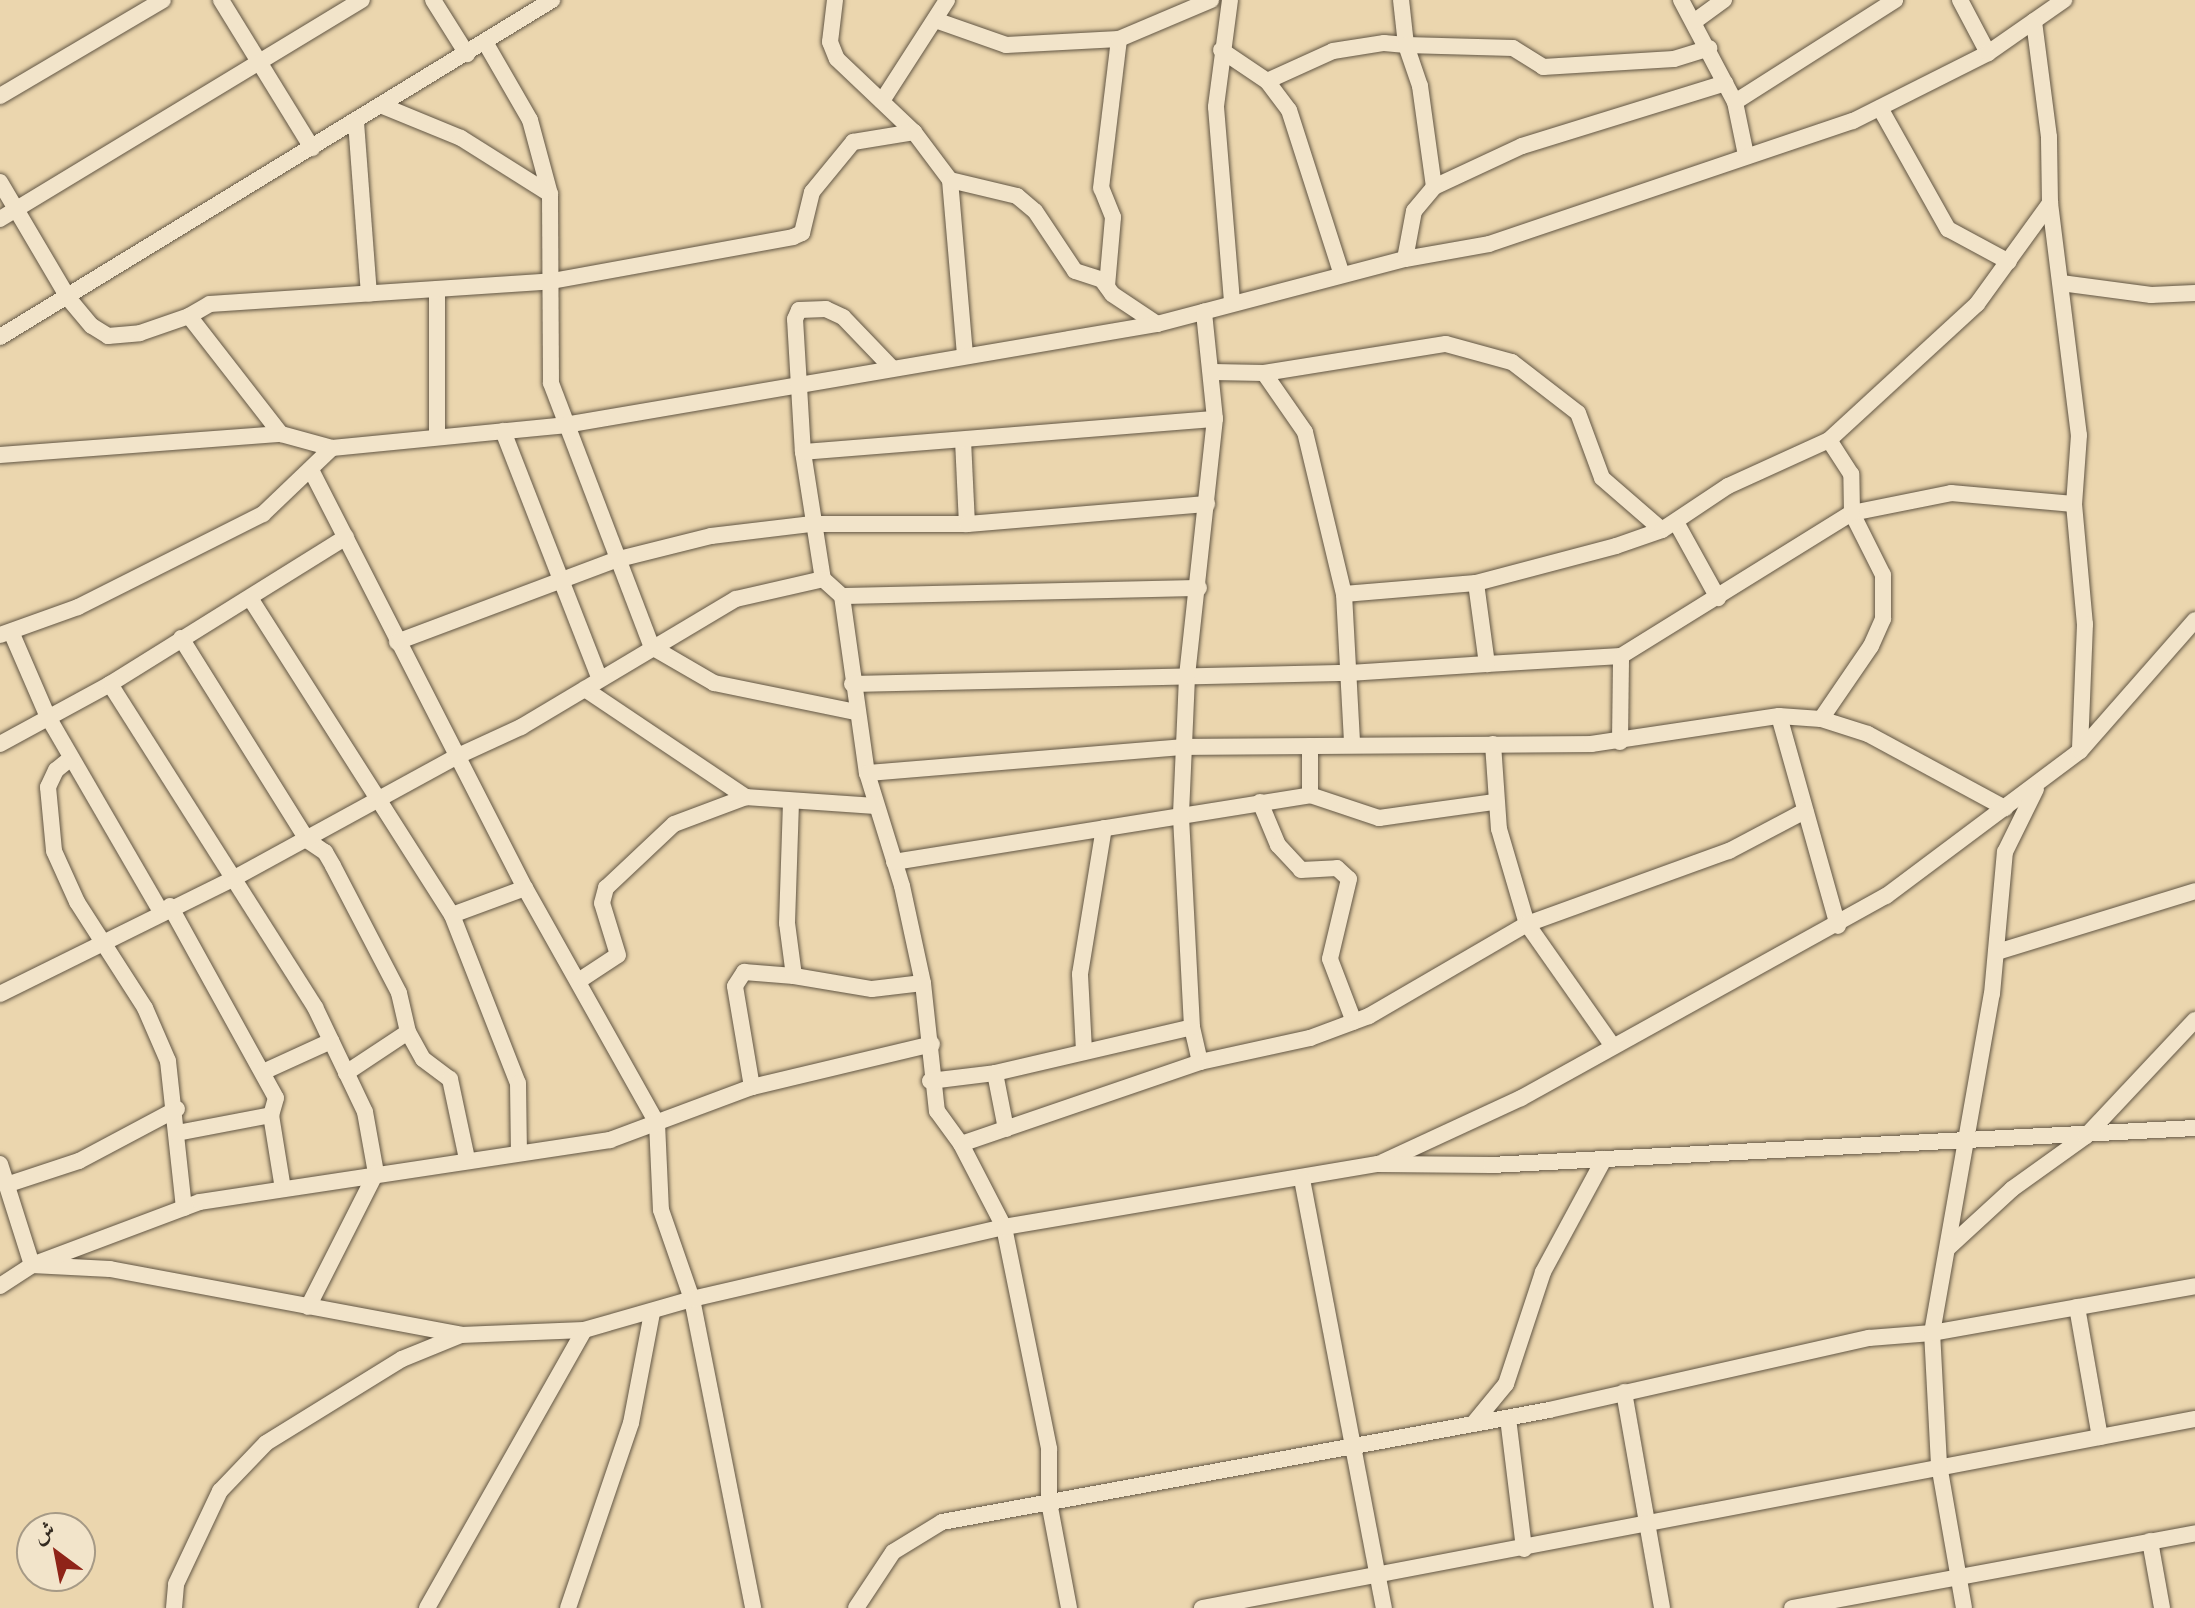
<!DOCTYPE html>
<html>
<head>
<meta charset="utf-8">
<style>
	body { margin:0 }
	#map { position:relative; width:2195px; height:1608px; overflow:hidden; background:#ebd6ae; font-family:"Libre Bodoni",Amiri,serif }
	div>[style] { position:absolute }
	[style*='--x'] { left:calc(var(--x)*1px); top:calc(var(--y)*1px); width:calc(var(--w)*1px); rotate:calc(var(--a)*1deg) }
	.roads { filter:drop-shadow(0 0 2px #625644) drop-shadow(0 0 2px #625644) }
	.minor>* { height:16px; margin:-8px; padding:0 8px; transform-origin:8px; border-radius:8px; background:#f2e4ca }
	span { translate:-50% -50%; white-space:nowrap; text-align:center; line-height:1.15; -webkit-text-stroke:6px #f2e4ca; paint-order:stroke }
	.north { position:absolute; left:16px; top:1512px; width:80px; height:80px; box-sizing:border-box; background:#f2e4ca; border:2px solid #a69a86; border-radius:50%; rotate:328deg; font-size:22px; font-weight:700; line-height:32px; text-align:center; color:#342b21 }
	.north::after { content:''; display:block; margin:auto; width:28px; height:36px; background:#8f2418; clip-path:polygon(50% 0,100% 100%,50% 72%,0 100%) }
</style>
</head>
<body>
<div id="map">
	<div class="roads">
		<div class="minor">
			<div style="--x:221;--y:0;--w:174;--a:58.4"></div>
			<div style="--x:433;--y:0;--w:64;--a:57.8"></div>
			<div style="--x:835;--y:0;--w:42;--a:96.8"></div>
			<div style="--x:830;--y:42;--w:18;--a:68"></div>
			<div style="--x:837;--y:59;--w:106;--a:43.5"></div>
			<div style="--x:914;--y:132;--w:60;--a:53.1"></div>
			<div style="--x:950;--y:180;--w:175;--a:85.1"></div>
			<div style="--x:1230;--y:0;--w:108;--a:97.5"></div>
			<div style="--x:1216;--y:107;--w:197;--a:85.3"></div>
			<div style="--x:1681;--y:0;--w:115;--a:62.1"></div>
			<div style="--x:1735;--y:102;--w:54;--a:78.3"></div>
			<div style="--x:1960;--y:0;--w:60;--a:62.2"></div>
			<div style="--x:938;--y:21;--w:72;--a:19.4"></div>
			<div style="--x:1006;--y:45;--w:113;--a:-3"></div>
			<div style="--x:1695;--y:21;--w:36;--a:-36"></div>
			<div style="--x:485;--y:42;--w:90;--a:60"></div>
			<div style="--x:530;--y:120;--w:77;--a:74.9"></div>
			<div style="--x:550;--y:194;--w:189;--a:89.7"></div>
			<div style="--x:551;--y:383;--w:283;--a:69.1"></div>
			<div style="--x:652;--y:647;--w:72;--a:30.1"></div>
			<div style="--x:714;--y:683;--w:144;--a:11.6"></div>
			<div style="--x:1221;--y:50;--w:55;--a:34"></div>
			<div style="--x:1267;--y:81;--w:36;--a:53"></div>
			<div style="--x:1289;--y:110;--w:173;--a:72.2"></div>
			<div style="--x:1267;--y:81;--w:72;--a:-24.4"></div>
			<div style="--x:1333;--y:51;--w:52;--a:-8.9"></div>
			<div style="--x:1384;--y:43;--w:22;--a:5"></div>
			<div style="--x:1406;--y:45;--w:45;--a:-96.3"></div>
			<div style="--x:0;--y:96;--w:189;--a:-30.5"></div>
			<div style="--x:882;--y:101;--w:120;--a:-57.2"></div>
			<div style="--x:1735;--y:102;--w:190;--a:-32.5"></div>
			<div style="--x:383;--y:106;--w:84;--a:22.3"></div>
			<div style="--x:461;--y:138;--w:105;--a:32.2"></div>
			<div style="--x:1880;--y:108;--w:139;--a:60.7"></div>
			<div style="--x:1948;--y:229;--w:69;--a:28.4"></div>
			<div style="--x:356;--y:122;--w:172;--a:85.7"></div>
			<div style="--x:950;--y:180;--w:69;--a:13.4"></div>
			<div style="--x:1017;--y:196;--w:23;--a:40"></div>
			<div style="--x:1035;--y:211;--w:72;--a:56.3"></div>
			<div style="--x:1075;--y:271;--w:28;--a:18"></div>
			<div style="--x:1102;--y:280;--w:17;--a:54"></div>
			<div style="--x:1112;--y:294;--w:54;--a:33.7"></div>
			<div style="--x:0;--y:182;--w:136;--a:59.5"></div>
			<div style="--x:69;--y:299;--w:35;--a:50"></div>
			<div style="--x:92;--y:326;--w:19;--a:32"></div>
			<div style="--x:108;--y:336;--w:32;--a:-5"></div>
			<div style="--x:140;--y:333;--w:52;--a:-19.1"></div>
			<div style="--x:189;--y:316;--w:150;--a:52.1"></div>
			<div style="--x:281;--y:434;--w:53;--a:15.4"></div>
			<div style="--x:332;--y:448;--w:234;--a:-5.6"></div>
			<div style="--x:565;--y:425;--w:601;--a:-9.68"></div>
			<div style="--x:1157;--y:324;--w:256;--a:-14.7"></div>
			<div style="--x:1405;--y:259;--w:85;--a:-10.1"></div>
			<div style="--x:1489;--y:244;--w:384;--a:-18.7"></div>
			<div style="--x:1853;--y:121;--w:151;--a:-26.7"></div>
			<div style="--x:1988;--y:53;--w:93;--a:-34.9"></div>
			<div style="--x:1434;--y:187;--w:97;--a:-25"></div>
			<div style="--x:1522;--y:146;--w:213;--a:-17.2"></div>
			<div style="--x:2050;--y:203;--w:234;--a:82.9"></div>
			<div style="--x:2079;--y:435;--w:69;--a:94.1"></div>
			<div style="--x:2074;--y:504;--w:121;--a:84.8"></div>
			<div style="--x:2085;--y:624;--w:127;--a:92.3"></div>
			<div style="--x:0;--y:219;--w:423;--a:-31.2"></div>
			<div style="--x:1405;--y:259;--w:49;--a:-79.4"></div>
			<div style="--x:1414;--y:211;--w:31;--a:-50"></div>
			<div style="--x:1434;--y:187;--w:102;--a:-97.9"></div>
			<div style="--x:1420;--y:86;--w:43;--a:-108.9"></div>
			<div style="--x:1406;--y:45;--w:107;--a:1.6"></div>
			<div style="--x:1513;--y:48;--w:36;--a:32"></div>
			<div style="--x:1543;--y:67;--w:131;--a:-3.5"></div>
			<div style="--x:1674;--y:59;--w:37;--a:-17"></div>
			<div style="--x:2061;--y:283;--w:91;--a:7.6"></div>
			<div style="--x:2151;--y:295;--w:44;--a:-2.6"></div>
			<div style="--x:1107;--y:286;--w:69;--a:-85"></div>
			<div style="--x:1113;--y:217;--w:31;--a:-112"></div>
			<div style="--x:1101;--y:188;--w:150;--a:-83.1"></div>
			<div style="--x:1119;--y:39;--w:100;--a:-23"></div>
			<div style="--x:437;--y:289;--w:145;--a:90"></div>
			<div style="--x:189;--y:316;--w:24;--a:-30"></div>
			<div style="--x:210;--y:304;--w:343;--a:-3.8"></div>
			<div style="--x:552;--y:281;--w:245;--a:-10.3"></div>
			<div style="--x:793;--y:237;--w:10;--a:-24"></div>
			<div style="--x:802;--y:233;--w:42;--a:-76.3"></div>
			<div style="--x:812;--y:192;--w:65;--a:-50.6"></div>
			<div style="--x:853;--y:142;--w:62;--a:-9.3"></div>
			<div style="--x:0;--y:337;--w:647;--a:-31.4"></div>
			<div style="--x:891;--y:367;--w:69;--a:-133.8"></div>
			<div style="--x:843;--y:317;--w:19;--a:-155"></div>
			<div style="--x:826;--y:309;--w:27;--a:178"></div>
			<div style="--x:799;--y:310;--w:10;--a:114"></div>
			<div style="--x:795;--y:319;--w:133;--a:86.6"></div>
			<div style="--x:803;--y:452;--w:129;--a:81.1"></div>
			<div style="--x:823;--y:579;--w:25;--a:42"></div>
			<div style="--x:842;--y:596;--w:179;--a:82"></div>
			<div style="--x:867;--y:773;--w:118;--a:72.8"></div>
			<div style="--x:902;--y:886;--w:99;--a:77.8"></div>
			<div style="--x:923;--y:983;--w:129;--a:83.8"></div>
			<div style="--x:937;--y:1111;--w:41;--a:54"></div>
			<div style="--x:961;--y:1144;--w:93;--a:62.6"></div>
			<div style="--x:1004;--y:1227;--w:227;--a:78.5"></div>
			<div style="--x:1049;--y:1449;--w:53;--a:90"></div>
			<div style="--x:1049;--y:1502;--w:108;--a:79.3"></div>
			<div style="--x:1213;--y:372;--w:51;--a:1.1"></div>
			<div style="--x:1264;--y:373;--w:72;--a:55.2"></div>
			<div style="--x:1305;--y:432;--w:167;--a:76.5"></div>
			<div style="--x:1344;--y:594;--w:150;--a:86.9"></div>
			<div style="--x:1264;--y:373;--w:184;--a:-9.1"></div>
			<div style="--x:1446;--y:344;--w:68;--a:15.3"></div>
			<div style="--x:1512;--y:362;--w:83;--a:37.7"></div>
			<div style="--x:1578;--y:413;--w:69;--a:69.7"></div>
			<div style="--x:1602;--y:478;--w:79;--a:40.9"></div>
			<div style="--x:503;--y:431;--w:264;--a:68.7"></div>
			<div style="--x:963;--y:440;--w:84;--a:87.3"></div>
			<div style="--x:803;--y:452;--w:413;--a:-4.6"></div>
			<div style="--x:0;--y:455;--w:282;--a:-4.3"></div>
			<div style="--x:311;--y:470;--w:470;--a:62.9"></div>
			<div style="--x:525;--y:888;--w:270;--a:60.7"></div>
			<div style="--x:657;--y:1123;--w:87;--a:87.4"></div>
			<div style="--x:661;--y:1210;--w:94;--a:70.8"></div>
			<div style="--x:692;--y:1299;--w:315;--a:78.8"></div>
			<div style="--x:1676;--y:522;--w:87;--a:61.1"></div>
			<div style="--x:1476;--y:583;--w:82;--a:82.3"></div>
			<div style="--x:1487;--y:664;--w:134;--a:-3.4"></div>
			<div style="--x:1344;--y:594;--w:132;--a:-4.8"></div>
			<div style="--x:1476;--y:583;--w:145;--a:-14.8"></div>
			<div style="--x:1616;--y:546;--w:49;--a:-19.2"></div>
			<div style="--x:1662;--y:530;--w:79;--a:-33.7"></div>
			<div style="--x:1728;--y:486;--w:111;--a:-24.5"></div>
			<div style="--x:1829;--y:440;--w:201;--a:-42.6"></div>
			<div style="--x:1977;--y:304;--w:125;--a:-54.1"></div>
			<div style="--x:2050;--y:203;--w:66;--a:-90.9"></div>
			<div style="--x:2049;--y:137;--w:117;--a:-97.4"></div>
			<div style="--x:842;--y:596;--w:357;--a:-1.3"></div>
			<div style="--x:250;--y:598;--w:376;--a:57.5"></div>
			<div style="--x:452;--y:915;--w:180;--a:68.6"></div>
			<div style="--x:518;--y:1083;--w:69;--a:89.2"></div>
			<div style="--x:12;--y:634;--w:90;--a:66.6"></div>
			<div style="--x:48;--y:717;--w:225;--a:59.9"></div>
			<div style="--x:0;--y:635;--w:83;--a:-19.7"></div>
			<div style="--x:78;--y:607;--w:207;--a:-26.7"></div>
			<div style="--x:263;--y:514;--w:95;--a:-43.7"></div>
			<div style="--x:181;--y:638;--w:238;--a:58"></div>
			<div style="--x:307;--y:840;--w:22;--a:34"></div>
			<div style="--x:325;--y:852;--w:16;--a:60"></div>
			<div style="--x:333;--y:866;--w:143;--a:62.5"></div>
			<div style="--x:399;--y:993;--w:40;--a:77"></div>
			<div style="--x:408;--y:1032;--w:31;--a:61"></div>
			<div style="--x:423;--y:1059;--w:34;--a:37"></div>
			<div style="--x:450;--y:1079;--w:82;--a:78"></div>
			<div style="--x:397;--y:642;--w:233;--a:-20.6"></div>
			<div style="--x:615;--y:560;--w:99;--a:-14"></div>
			<div style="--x:711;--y:536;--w:102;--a:-6.8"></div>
			<div style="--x:812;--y:524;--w:155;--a:0"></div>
			<div style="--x:967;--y:524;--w:241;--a:-4.8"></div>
			<div style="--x:110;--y:684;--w:383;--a:57.6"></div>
			<div style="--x:315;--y:1007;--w:116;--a:64.5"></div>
			<div style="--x:365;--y:1112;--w:62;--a:79.8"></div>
			<div style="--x:376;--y:1173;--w:150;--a:116.9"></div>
			<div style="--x:852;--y:684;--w:498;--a:-1.3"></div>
			<div style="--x:1350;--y:673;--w:137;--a:-3.8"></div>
			<div style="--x:585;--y:689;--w:194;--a:33.9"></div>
			<div style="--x:746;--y:797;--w:129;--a:4"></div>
			<div style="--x:1779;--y:716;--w:218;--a:74.3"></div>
			<div style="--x:1821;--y:719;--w:88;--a:-55.6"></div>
			<div style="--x:1871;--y:646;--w:30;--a:-66"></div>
			<div style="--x:1883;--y:619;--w:44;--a:-90"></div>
			<div style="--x:1883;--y:575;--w:69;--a:-116.6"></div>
			<div style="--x:1852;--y:513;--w:101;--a:-11.4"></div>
			<div style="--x:1951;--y:493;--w:123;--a:5.1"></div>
			<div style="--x:1620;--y:742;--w:86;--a:-89.3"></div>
			<div style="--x:1621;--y:656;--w:272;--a:-31.8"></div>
			<div style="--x:1852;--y:513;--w:39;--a:-91"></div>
			<div style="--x:1851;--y:474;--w:40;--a:-122.9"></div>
			<div style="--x:0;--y:744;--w:125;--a:-28.6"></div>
			<div style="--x:110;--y:684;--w:278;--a:-31.9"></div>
			<div style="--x:1493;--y:744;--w:85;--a:86"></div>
			<div style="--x:1499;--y:829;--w:99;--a:73.6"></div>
			<div style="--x:1527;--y:924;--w:148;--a:54.9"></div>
			<div style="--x:71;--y:758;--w:19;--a:141"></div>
			<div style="--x:56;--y:770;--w:19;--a:115"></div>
			<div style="--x:48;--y:787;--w:64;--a:84.6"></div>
			<div style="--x:54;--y:851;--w:56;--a:65.7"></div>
			<div style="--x:77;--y:902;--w:126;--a:57.3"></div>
			<div style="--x:145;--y:1008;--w:58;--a:66.5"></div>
			<div style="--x:168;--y:1061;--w:148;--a:83.8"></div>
			<div style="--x:867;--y:773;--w:317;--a:-4.7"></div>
			<div style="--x:1183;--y:747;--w:408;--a:-0.4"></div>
			<div style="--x:1591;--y:744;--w:190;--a:-8.5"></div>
			<div style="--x:1779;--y:716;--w:42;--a:4.1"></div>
			<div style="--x:1821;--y:719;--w:49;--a:17.7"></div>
			<div style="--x:1868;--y:734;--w:156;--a:28.4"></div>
			<div style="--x:1310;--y:795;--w:73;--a:18.4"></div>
			<div style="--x:1379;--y:818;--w:117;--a:-7.9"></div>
			<div style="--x:1260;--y:802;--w:47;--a:67.3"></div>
			<div style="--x:1278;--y:845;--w:34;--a:47"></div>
			<div style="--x:1301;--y:870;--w:36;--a:-3"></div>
			<div style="--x:1337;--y:868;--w:16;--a:43"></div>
			<div style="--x:1349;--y:879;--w:82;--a:103.4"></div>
			<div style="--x:1330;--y:959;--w:67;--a:69.1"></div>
			<div style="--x:894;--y:862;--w:421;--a:-9.1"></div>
			<div style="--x:1310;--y:795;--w:49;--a:-90"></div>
			<div style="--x:170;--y:906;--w:219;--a:61.1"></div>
			<div style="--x:276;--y:1098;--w:18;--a:106"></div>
			<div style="--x:271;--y:1115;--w:75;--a:80.8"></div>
			<div style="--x:452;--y:915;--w:78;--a:-20.3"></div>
			<div style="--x:1997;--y:952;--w:207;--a:-17.1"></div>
			<div style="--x:794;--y:976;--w:79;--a:9.5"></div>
			<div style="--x:872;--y:989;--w:51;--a:-6.7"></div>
			<div style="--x:580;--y:980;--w:45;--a:-33.3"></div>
			<div style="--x:618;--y:955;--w:54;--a:-107.1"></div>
			<div style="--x:602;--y:903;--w:16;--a:-75"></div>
			<div style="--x:606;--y:888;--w:93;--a:-43.3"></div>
			<div style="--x:674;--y:824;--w:77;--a:-20.6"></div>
			<div style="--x:0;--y:994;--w:258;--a:-26.3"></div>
			<div style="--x:231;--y:880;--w:256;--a:-28.7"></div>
			<div style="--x:456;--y:757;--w:72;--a:-24.8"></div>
			<div style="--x:521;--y:727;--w:250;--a:-30.8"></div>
			<div style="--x:736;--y:599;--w:89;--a:-12.9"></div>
			<div style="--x:1084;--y:1051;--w:77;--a:-93"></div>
			<div style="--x:1080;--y:974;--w:148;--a:-80.7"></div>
			<div style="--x:1200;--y:1062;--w:36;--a:-103"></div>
			<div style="--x:1192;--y:1027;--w:213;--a:-93"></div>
			<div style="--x:1181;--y:814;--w:138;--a:-87.5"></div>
			<div style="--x:1187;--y:676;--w:259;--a:-83.8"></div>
			<div style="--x:1215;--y:419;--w:108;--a:-95.9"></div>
			<div style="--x:263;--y:1072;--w:75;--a:-24.5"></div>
			<div style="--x:346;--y:1073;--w:74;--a:-33.5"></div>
			<div style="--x:995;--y:1073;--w:57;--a:78.9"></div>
			<div style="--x:930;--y:1081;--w:65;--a:-7"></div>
			<div style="--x:995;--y:1073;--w:202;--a:-13.1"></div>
			<div style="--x:752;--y:1087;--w:102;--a:-99.6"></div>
			<div style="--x:735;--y:986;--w:17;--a:-57"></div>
			<div style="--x:744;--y:972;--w:50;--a:4.6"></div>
			<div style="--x:794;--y:976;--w:53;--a:-97.5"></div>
			<div style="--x:787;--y:923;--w:122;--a:-88.1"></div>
			<div style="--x:177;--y:1133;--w:96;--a:-10.8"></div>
			<div style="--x:961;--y:1144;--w:253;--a:-18.9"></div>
			<div style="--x:1200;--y:1062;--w:113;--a:-12.3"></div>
			<div style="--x:1310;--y:1038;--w:63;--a:-20.4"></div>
			<div style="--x:1369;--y:1016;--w:183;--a:-30.2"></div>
			<div style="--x:1527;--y:924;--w:215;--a:-19.9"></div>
			<div style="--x:1729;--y:851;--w:86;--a:-27.8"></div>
			<div style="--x:1383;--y:1162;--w:152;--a:-24.9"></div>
			<div style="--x:1521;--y:1098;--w:417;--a:-29"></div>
			<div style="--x:1886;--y:896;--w:242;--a:-36.8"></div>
			<div style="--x:2080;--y:751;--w:174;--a:-48.7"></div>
			<div style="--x:0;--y:1164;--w:106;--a:72.4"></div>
			<div style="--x:32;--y:1265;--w:78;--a:2.9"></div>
			<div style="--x:110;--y:1269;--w:357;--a:10.6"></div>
			<div style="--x:461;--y:1335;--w:123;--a:-2.3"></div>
			<div style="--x:584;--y:1330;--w:112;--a:-16"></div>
			<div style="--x:692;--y:1299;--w:320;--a:-13"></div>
			<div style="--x:1004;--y:1227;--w:379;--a:-9.6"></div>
			<div style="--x:1378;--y:1164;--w:113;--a:0.5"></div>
			<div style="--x:1491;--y:1165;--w:705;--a:-3.01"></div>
			<div style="--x:1302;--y:1179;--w:437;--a:79.2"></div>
			<div style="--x:6;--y:1185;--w:77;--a:-18.2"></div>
			<div style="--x:79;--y:1161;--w:111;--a:-28"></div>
			<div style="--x:1949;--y:1247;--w:86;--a:-42.6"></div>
			<div style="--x:2012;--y:1189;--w:91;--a:-35.6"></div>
			<div style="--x:2086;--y:1136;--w:159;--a:-46.8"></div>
			<div style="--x:0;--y:1286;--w:38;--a:-33"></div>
			<div style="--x:32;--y:1265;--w:179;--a:-20.6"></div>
			<div style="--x:200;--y:1202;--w:415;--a:-8.6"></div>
			<div style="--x:610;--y:1140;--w:152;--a:-20.5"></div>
			<div style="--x:752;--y:1087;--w:185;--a:-13.4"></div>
			<div style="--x:2077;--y:1307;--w:132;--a:80"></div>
			<div style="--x:1624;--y:1392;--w:219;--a:80"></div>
			<div style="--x:1508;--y:1418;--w:132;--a:83"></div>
			<div style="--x:1473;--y:1424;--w:52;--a:-50.5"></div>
			<div style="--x:1506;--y:1384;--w:118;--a:-71.7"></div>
			<div style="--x:1543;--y:1272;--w:128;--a:-61.6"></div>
			<div style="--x:2150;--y:1541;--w:68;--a:79.8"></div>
			<div style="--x:174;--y:1608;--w:24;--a:-85"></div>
			<div style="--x:176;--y:1584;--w:103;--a:-64.7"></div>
			<div style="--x:220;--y:1491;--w:66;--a:-46.2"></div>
			<div style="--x:266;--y:1443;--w:160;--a:-31.7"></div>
			<div style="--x:402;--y:1359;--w:64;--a:-22.1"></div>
			<div style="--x:427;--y:1608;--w:319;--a:-60.5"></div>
			<div style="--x:568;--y:1608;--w:195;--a:-71.2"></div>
			<div style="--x:631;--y:1423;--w:112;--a:-79.2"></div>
			<div style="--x:856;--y:1608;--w:67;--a:-56.5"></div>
			<div style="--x:893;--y:1552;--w:57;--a:-31.5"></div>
			<div style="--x:942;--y:1522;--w:617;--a:-10.45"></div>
			<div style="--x:1549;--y:1410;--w:328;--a:-12.7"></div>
			<div style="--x:1869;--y:1338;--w:63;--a:-4.5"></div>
			<div style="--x:1932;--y:1333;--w:267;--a:-10.1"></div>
			<div style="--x:1202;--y:1608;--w:1011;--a:-10.78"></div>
			<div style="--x:1792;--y:1608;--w:410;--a:-10.5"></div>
			<div style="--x:1964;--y:1608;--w:145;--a:-99.9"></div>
			<div style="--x:1939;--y:1465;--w:132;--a:-93"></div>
			<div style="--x:1932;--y:1333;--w:344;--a:-80"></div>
			<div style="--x:1992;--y:994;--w:143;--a:-84.8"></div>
			<div style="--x:2005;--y:852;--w:70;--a:-63.8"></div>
		</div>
	</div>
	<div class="north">ش</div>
</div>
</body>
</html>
